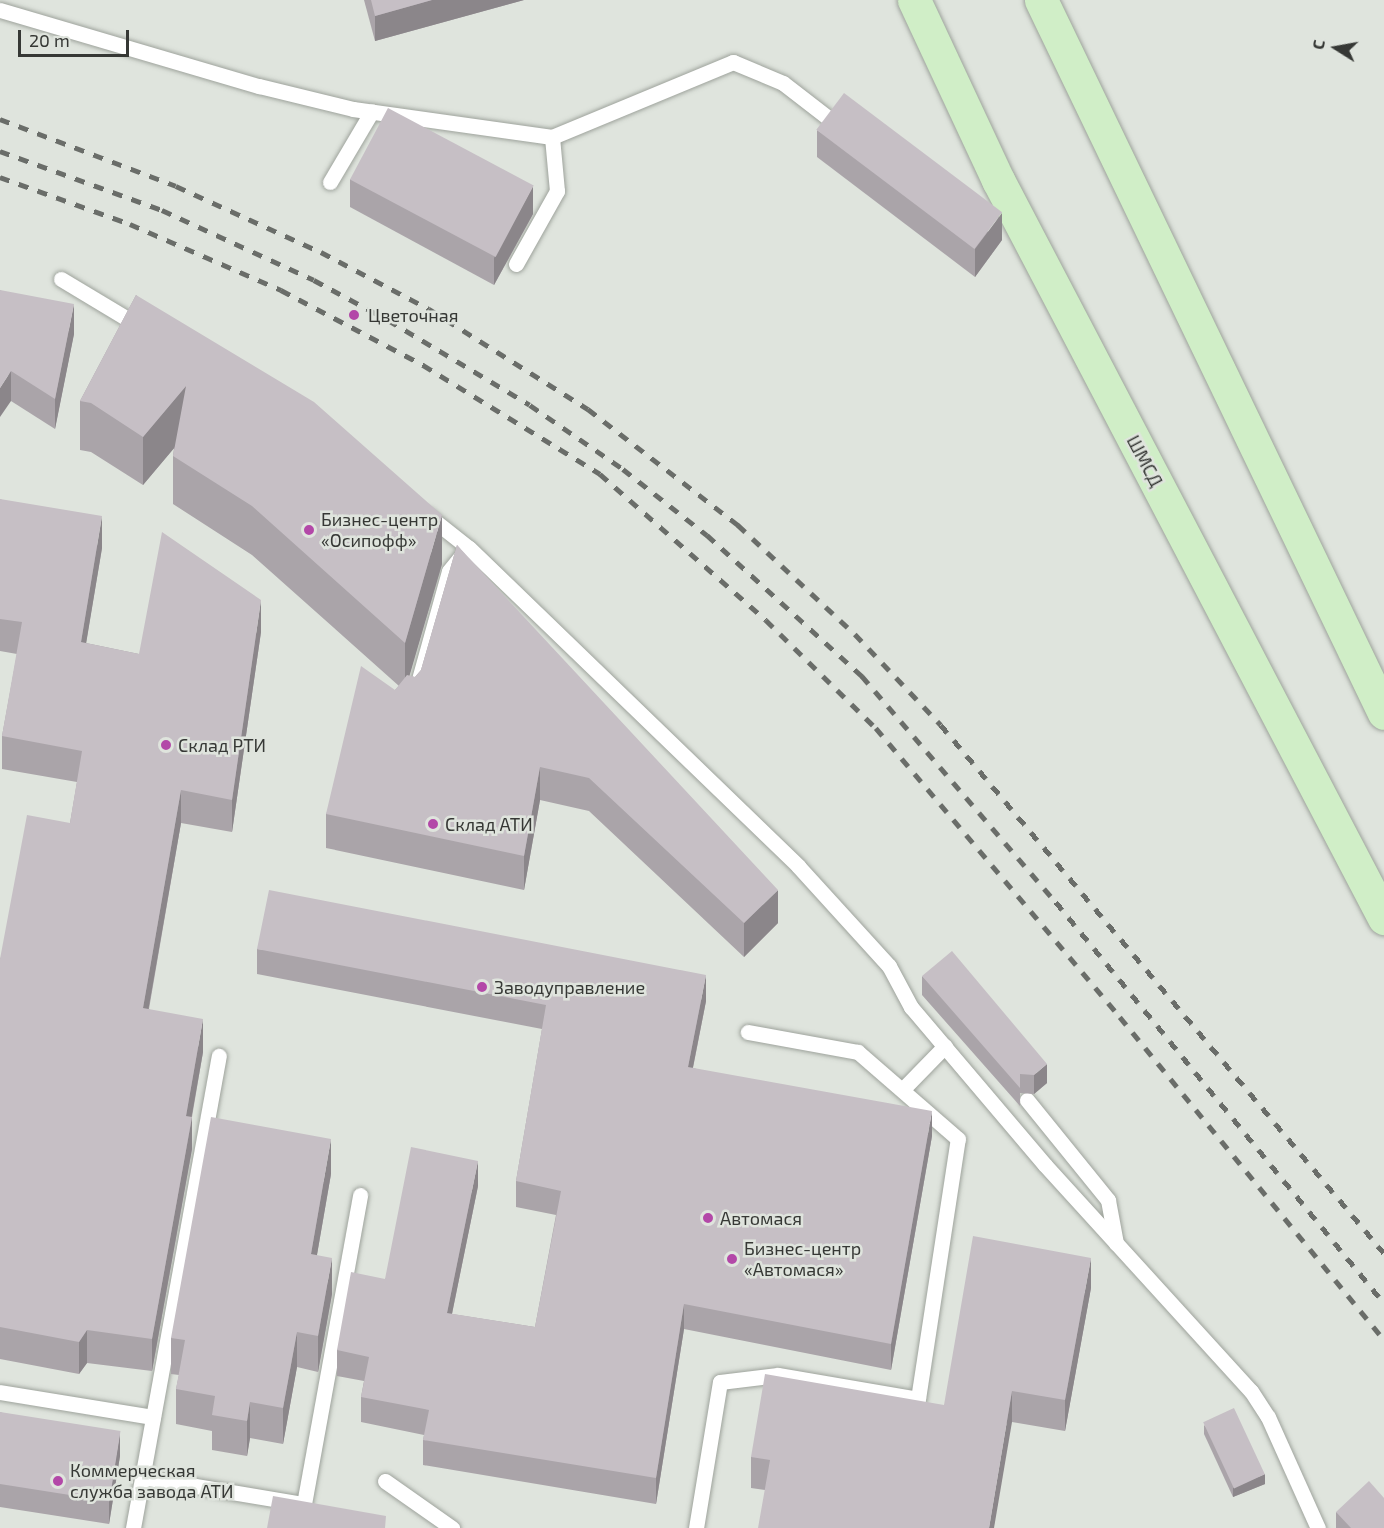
<!DOCTYPE html>
<html>
<head>
<meta charset="utf-8">
<style>
	body { margin:0 }
	#map { position:relative; width:1384px; height:1528px; overflow:hidden; background:#dfe4dd; font-family:"Exo 2",sans-serif }
	div>[style] { position:absolute }
	[style*='--x'] { left:calc(var(--x)*1px); top:calc(var(--y)*1px); width:calc(var(--w)*1px); rotate:calc(var(--a)*1deg) }
	.roads { filter:drop-shadow(0 0 2px #9ea39c) drop-shadow(0 0 2px #9ea39c) }
	.lane>* { height:15px; margin:-7.5px; padding:0 7.5px; transform-origin:7.5px; border-radius:7.5px; background:#fff }
	.primary>* { height:33px; margin:-16.5px; padding:0 16.5px; transform-origin:16.5px; border-radius:16.5px; background:#d0eec7 }
	.rail>* { height:4.5px; margin-top:-2.25px; transform-origin:0; background:repeating-linear-gradient(90deg,#6a6d69 0 10px,transparent 0 20px) }
	.wall>* { inset:0; background:#aaa4a9 }
	.shaded-wall>* { inset:0; background:#8b868a }
	.building>* { inset:0; background:#c6bfc5; transform-origin:0 0 }
	.dots>* { width:16px; height:16px; translate:-50% -50%; box-sizing:border-box; border:3px solid #dfe4dd; border-radius:50% }
	span { translate:-50% -50%; white-space:nowrap; text-align:center; line-height:1.15; -webkit-text-stroke:5px #dfe4dd; paint-order:stroke }
	.poi-label { font-size:18px; color:#363835 }
	.left { translate:0 -50%; text-align:left }
	.street-label { font-size:18px; color:#363835 }
	.north { position:absolute; left:1306px; top:18px; width:60px; height:60px; -webkit-text-stroke:4px #dfe4dd; paint-order:stroke; rotate:281deg; font-size:16px; font-weight:700; line-height:24px; text-align:center; color:#363835 }
	.north::after { content:''; display:block; margin:auto; width:21px; height:27px; background:#363835; clip-path:polygon(50% 0,100% 100%,50% 72%,0 100%) }
	.scale { position:absolute; left:18px; top:30px; width:111px; height:27px; box-sizing:border-box; border:3px solid #363835; border-top:0; padding-left:8px; font-size:18px; line-height:21px; white-space:nowrap; color:#363835; -webkit-text-stroke:4px #dfe4dd; paint-order:stroke }
</style>
</head>
<body>
<div id="map">
	<div class="roads">
		<div class="lane">
			<div style="--x:0;--y:10;--w:270;--a:16.4"></div>
			<div style="--x:259;--y:86;--w:97;--a:13.7"></div>
			<div style="--x:353;--y:109;--w:201;--a:8"></div>
			<div style="--x:552;--y:137;--w:196;--a:-22.5"></div>
			<div style="--x:733;--y:62;--w:54;--a:22.8"></div>
			<div style="--x:783;--y:83;--w:56;--a:37.7"></div>
			<div style="--x:330;--y:182;--w:82;--a:-59.4"></div>
			<div style="--x:516;--y:264;--w:84;--a:-60.7"></div>
			<div style="--x:557;--y:191;--w:54;--a:-95.3"></div>
			<div style="--x:61;--y:279;--w:93;--a:31"></div>
			<div style="--x:427;--y:515;--w:53;--a:38.2"></div>
			<div style="--x:469;--y:548;--w:458;--a:44"></div>
			<div style="--x:798;--y:866;--w:135;--a:47.7"></div>
			<div style="--x:889;--y:966;--w:47;--a:61.8"></div>
			<div style="--x:911;--y:1007;--w:207;--a:49.7"></div>
			<div style="--x:1045;--y:1165;--w:306;--a:47.7"></div>
			<div style="--x:1251;--y:1391;--w:31;--a:57"></div>
			<div style="--x:1268;--y:1417;--w:122;--a:65.8"></div>
			<div style="--x:416;--y:690;--w:123;--a:-74.5"></div>
			<div style="--x:449;--y:571;--w:21;--a:-51"></div>
			<div style="--x:903;--y:1089;--w:60;--a:-45.7"></div>
			<div style="--x:1027;--y:1100;--w:129;--a:51"></div>
			<div style="--x:1108;--y:1200;--w:44;--a:79.5"></div>
			<div style="--x:0;--y:1392;--w:155;--a:9.3"></div>
			<div style="--x:142;--y:1477;--w:164;--a:9.5"></div>
			<div style="--x:304;--y:1504;--w:314;--a:-79.7"></div>
			<div style="--x:385;--y:1481;--w:82;--a:35"></div>
			<div style="--x:133;--y:1528;--w:480;--a:-79.7"></div>
			<div style="--x:696;--y:1528;--w:148;--a:-80.7"></div>
			<div style="--x:720;--y:1382;--w:58;--a:-6.9"></div>
			<div style="--x:778;--y:1375;--w:142;--a:9.7"></div>
			<div style="--x:918;--y:1399;--w:263;--a:-81.3"></div>
			<div style="--x:958;--y:1139;--w:133;--a:-139"></div>
			<div style="--x:858;--y:1052;--w:112;--a:-169.7"></div>
		</div>
		<div class="primary">
			<div style="--x:914;--y:0;--w:199;--a:65"></div>
			<div style="--x:998;--y:180;--w:833;--a:62.39"></div>
			<div style="--x:1041;--y:0;--w:791;--a:64.31"></div>
		</div>
	</div>
	<div class="rail">
		<div style="--x:0;--y:119;--w:188;--a:20.8"></div>
		<div style="--x:176;--y:186;--w:159;--a:24.5"></div>
		<div style="--x:321;--y:252;--w:122;--a:27.8"></div>
		<div style="--x:429;--y:309;--w:188;--a:32.2"></div>
		<div style="--x:588;--y:409;--w:190;--a:37.7"></div>
		<div style="--x:738;--y:525;--w:160;--a:43"></div>
		<div style="--x:855;--y:634;--w:125;--a:46.6"></div>
		<div style="--x:941;--y:725;--w:689;--a:50"></div>
		<div style="--x:0;--y:151;--w:172;--a:20"></div>
		<div style="--x:162;--y:210;--w:167;--a:24.7"></div>
		<div style="--x:314;--y:280;--w:84;--a:28.4"></div>
		<div style="--x:388;--y:320;--w:165;--a:30.9"></div>
		<div style="--x:530;--y:405;--w:113;--a:34.5"></div>
		<div style="--x:623;--y:469;--w:107;--a:38.2"></div>
		<div style="--x:707;--y:535;--w:210;--a:42.3"></div>
		<div style="--x:862;--y:676;--w:298;--a:49.4"></div>
		<div style="--x:1056;--y:902;--w:518;--a:50.72"></div>
		<div style="--x:0;--y:177;--w:138;--a:19.9"></div>
		<div style="--x:130;--y:224;--w:165;--a:23.6"></div>
		<div style="--x:281;--y:290;--w:161;--a:27.8"></div>
		<div style="--x:423;--y:365;--w:208;--a:31.6"></div>
		<div style="--x:600;--y:474;--w:221;--a:41.3"></div>
		<div style="--x:766;--y:620;--w:154;--a:44.5"></div>
		<div style="--x:876;--y:728;--w:378;--a:49.8"></div>
		<div style="--x:1120;--y:1017;--w:417;--a:50.7"></div>
	</div>
	<div class="wall">
		<div style="clip-path:polygon(364px 0,524px 0,375px 41px)"></div>
		<div style="clip-path:polygon(817px 130px,1002px 240px,975px 277px,817px 157px)"></div>
		<div style="clip-path:polygon(350px 179px,533px 214px,494px 285px,350px 207px)"></div>
		<div style="clip-path:polygon(0 290px,74px 334px,55px 429px,11px 401px)"></div>
		<div style="clip-path:polygon(136px 295px,442px 564px,409px 676px,415px 677px,421px 670px,457px 545px,778px 923px,744px 957px,589px 811px,540px 800px,524px 890px,326px 848px,326px 814px,395px 690px,399px 686px,252px 555px,173px 504px,173px 456px,174px 448px,143px 485px,91px 452px,80px 450px,80px 401px)"></div>
		<div style="clip-path:polygon(0 499px,102px 548px,86px 643px,139px 654px,261px 632px,232px 832px,181px 823px,149px 1009px,203px 1052px,192px 1117px,192px 1149px,152px 1371px,87px 1363px,79px 1374px,0 1359px,0 959px,70px 823px,77px 782px,2px 769px,2px 736px,17px 654px,0 651px)"></div>
		<div style="clip-path:polygon(257px 949px,706px 1001px,693px 1068px,932px 1136px,891px 1370px,684px 1329px,656px 1504px,423px 1465px,423px 1440px,424px 1435px,361px 1422px,361px 1397px,364px 1381px,337px 1376px,337px 1350px,385px 1279px,478px 1186px,452px 1314px,535px 1327px,556px 1215px,516px 1207px,516px 1181px,542px 1029px,257px 974px)"></div>
		<div style="clip-path:polygon(922px 976px,1047px 1083px,1034px 1094px,1020px 1093px,1020px 1106px,922px 995px)"></div>
		<div style="clip-path:polygon(331px 1174px,317px 1255px,332px 1294px,318px 1372px,297px 1367px,283px 1444px,250px 1438px,247px 1456px,212px 1450px,212px 1431px,176px 1424px,176px 1389px,179px 1375px,171px 1374px,171px 1338px)"></div>
		<div style="clip-path:polygon(1091px 1288px,1065px 1431px,1012px 1422px,765px 1490px,751px 1488px,751px 1457px,944px 1405px)"></div>
		<div style="clip-path:polygon(0 1412px,120px 1456px,109px 1524px,0 1507px)"></div>
		<div style="clip-path:polygon(1204px 1425px,1265px 1484px,1233px 1497px,1204px 1434px)"></div>
		<div style="clip-path:polygon(1336px 1512px,1384px 1528px,1336px 1528px)"></div>
	</div>
	<div class="shaded-wall">
		<div style="clip-path:polygon(432px 0,524px 0,375px 41px,375px 16px)"></div>
		<div style="clip-path:polygon(533px 186px,533px 214px,494px 285px,494px 258px)"></div>
		<div style="clip-path:polygon(1002px 213px,1002px 240px,975px 277px,975px 249px)"></div>
		<div style="clip-path:polygon(74px 304px,74px 334px,55px 429px,55px 399px)"></div>
		<div style="clip-path:polygon(11px 371px,11px 401px,0 417px,0 388px)"></div>
		<div style="clip-path:polygon(186px 386px,186px 434px,143px 485px,143px 437px)"></div>
		<div style="clip-path:polygon(442px 515px,442px 564px,405px 691px,405px 643px)"></div>
		<div style="clip-path:polygon(102px 516px,102px 548px,81px 674px,81px 642px)"></div>
		<div style="clip-path:polygon(261px 600px,261px 632px,232px 832px,232px 800px)"></div>
		<div style="clip-path:polygon(540px 767px,540px 800px,524px 890px,524px 856px)"></div>
		<div style="clip-path:polygon(181px 790px,181px 823px,143px 1040px,143px 1008px)"></div>
		<div style="clip-path:polygon(778px 890px,778px 923px,744px 957px,744px 923px)"></div>
		<div style="clip-path:polygon(706px 975px,706px 1001px,688px 1092px,688px 1067px)"></div>
		<div style="clip-path:polygon(203px 1019px,203px 1052px,186px 1148px,186px 1116px)"></div>
		<div style="clip-path:polygon(1047px 1064px,1047px 1083px,1034px 1094px,1034px 1075px)"></div>
		<div style="clip-path:polygon(932px 1111px,932px 1136px,891px 1370px,891px 1344px)"></div>
		<div style="clip-path:polygon(192px 1117px,192px 1149px,152px 1371px,152px 1339px)"></div>
		<div style="clip-path:polygon(331px 1139px,331px 1174px,311px 1289px,311px 1254px)"></div>
		<div style="clip-path:polygon(478px 1161px,478px 1186px,447px 1338px,447px 1313px)"></div>
		<div style="clip-path:polygon(332px 1258px,332px 1294px,318px 1372px,318px 1336px)"></div>
		<div style="clip-path:polygon(1091px 1258px,1091px 1288px,1065px 1431px,1065px 1400px)"></div>
		<div style="clip-path:polygon(684px 1304px,684px 1329px,656px 1504px,656px 1478px)"></div>
		<div style="clip-path:polygon(87px 1330px,87px 1363px,79px 1374px,79px 1342px)"></div>
		<div style="clip-path:polygon(297px 1332px,297px 1367px,283px 1444px,283px 1408px)"></div>
		<div style="clip-path:polygon(1012px 1391px,1012px 1422px,994px 1528px,989px 1528px)"></div>
		<div style="clip-path:polygon(250px 1402px,250px 1438px,247px 1456px,247px 1421px)"></div>
		<div style="clip-path:polygon(120px 1432px,120px 1456px,109px 1524px,109px 1501px)"></div>
		<div style="clip-path:polygon(1265px 1474px,1265px 1484px,1233px 1497px,1233px 1488px)"></div>
	</div>
	<div class="building">
		<div style="clip-path:polygon(371px 0,432px 0,375px 16px)"></div>
		<div style="left:844px;top:93px;width:198px;height:46px;rotate:37deg"></div>
		<div style="left:388px;top:108px;width:165px;height:81px;rotate:28deg"></div>
		<div style="clip-path:polygon(0 290px,74px 304px,55px 399px,11px 371px,0 388px)"></div>
		<div style="clip-path:polygon(136px 295px,314px 402px,442px 515px,405px 643px,252px 506px,173px 456px,186px 386px,143px 437px,91px 403px,80px 401px)"></div>
		<div style="clip-path:polygon(0 499px,102px 516px,81px 642px,139px 654px,162px 532px,261px 600px,232px 800px,181px 790px,143px 1008px,203px 1019px,186px 1116px,192px 1117px,152px 1339px,87px 1330px,79px 1342px,0 1327px,0 959px,27px 815px,70px 823px,82px 751px,2px 736px,22px 622px,0 619px)"></div>
		<div style="clip-path:polygon(457px 545px,778px 890px,744px 923px,589px 778px,540px 767px,524px 856px,326px 814px,361px 666px,395px 690px,407px 675px,415px 677px,421px 670px)"></div>
		<div style="clip-path:polygon(269px 890px,706px 975px,688px 1067px,932px 1111px,891px 1344px,684px 1304px,656px 1478px,423px 1440px,429px 1410px,361px 1397px,369px 1357px,337px 1350px,351px 1272px,385px 1279px,411px 1147px,478px 1161px,447px 1313px,535px 1327px,561px 1191px,516px 1181px,546px 1005px,257px 949px)"></div>
		<div style="clip-path:polygon(952px 951px,1047px 1064px,1034px 1075px,1020px 1074px,1020px 1088px,922px 976px)"></div>
		<div style="clip-path:polygon(211px 1117px,331px 1139px,311px 1254px,332px 1258px,318px 1336px,297px 1332px,283px 1408px,250px 1402px,247px 1421px,212px 1415px,215px 1396px,176px 1389px,185px 1340px,171px 1338px)"></div>
		<div style="clip-path:polygon(973px 1236px,1091px 1258px,1065px 1400px,1012px 1391px,989px 1528px,758px 1528px,770px 1460px,751px 1457px,765px 1374px,944px 1405px)"></div>
		<div style="left:1234px;top:1408px;width:73px;height:34px;rotate:65deg"></div>
		<div style="left:0;top:1412px;width:122px;height:71px;rotate:9deg"></div>
		<div style="clip-path:polygon(1369px 1481px,1384px 1498px,1384px 1528px,1351px 1528px,1336px 1512px)"></div>
		<div style="clip-path:polygon(273px 1496px,386px 1516px,385px 1528px,267px 1528px)"></div>
	</div>
	<div class="dots">
		<div style="left:354px;top:315px;background:#b348a8"></div>
		<div style="left:309px;top:530px;background:#b348a8"></div>
		<div style="left:166px;top:745px;background:#b348a8"></div>
		<div style="left:433px;top:824px;background:#b348a8"></div>
		<div style="left:482px;top:987px;background:#b348a8"></div>
		<div style="left:708px;top:1218px;background:#b348a8"></div>
		<div style="left:732px;top:1259px;background:#b348a8"></div>
		<div style="left:58px;top:1481px;background:#b348a8"></div>
	</div>
	<div class="poi-label">
		<span class="left" style="left:368px;top:315px">Цветочная</span>
		<span class="left" style="left:321px;top:530px">Бизнес-центр<br>«Осипофф»</span>
		<span class="left" style="left:178px;top:745px">Склад РТИ</span>
		<span class="left" style="left:445px;top:824px">Склад АТИ</span>
		<span class="left" style="left:494px;top:987px">Заводуправление</span>
		<span class="left" style="left:720px;top:1218px">Автомася</span>
		<span class="left" style="left:744px;top:1259px">Бизнес-центр<br>«Автомася»</span>
		<span class="left" style="left:70px;top:1481px">Коммерческая<br>служба завода АТИ</span>
	</div>
	<div class="street-label">
		<span style="left:1145px;top:461px;rotate:62deg">ШМСД</span>
	</div>
	<div class="north">С</div>
	<div class="scale">20 m</div>
</div>
</body>
</html>
